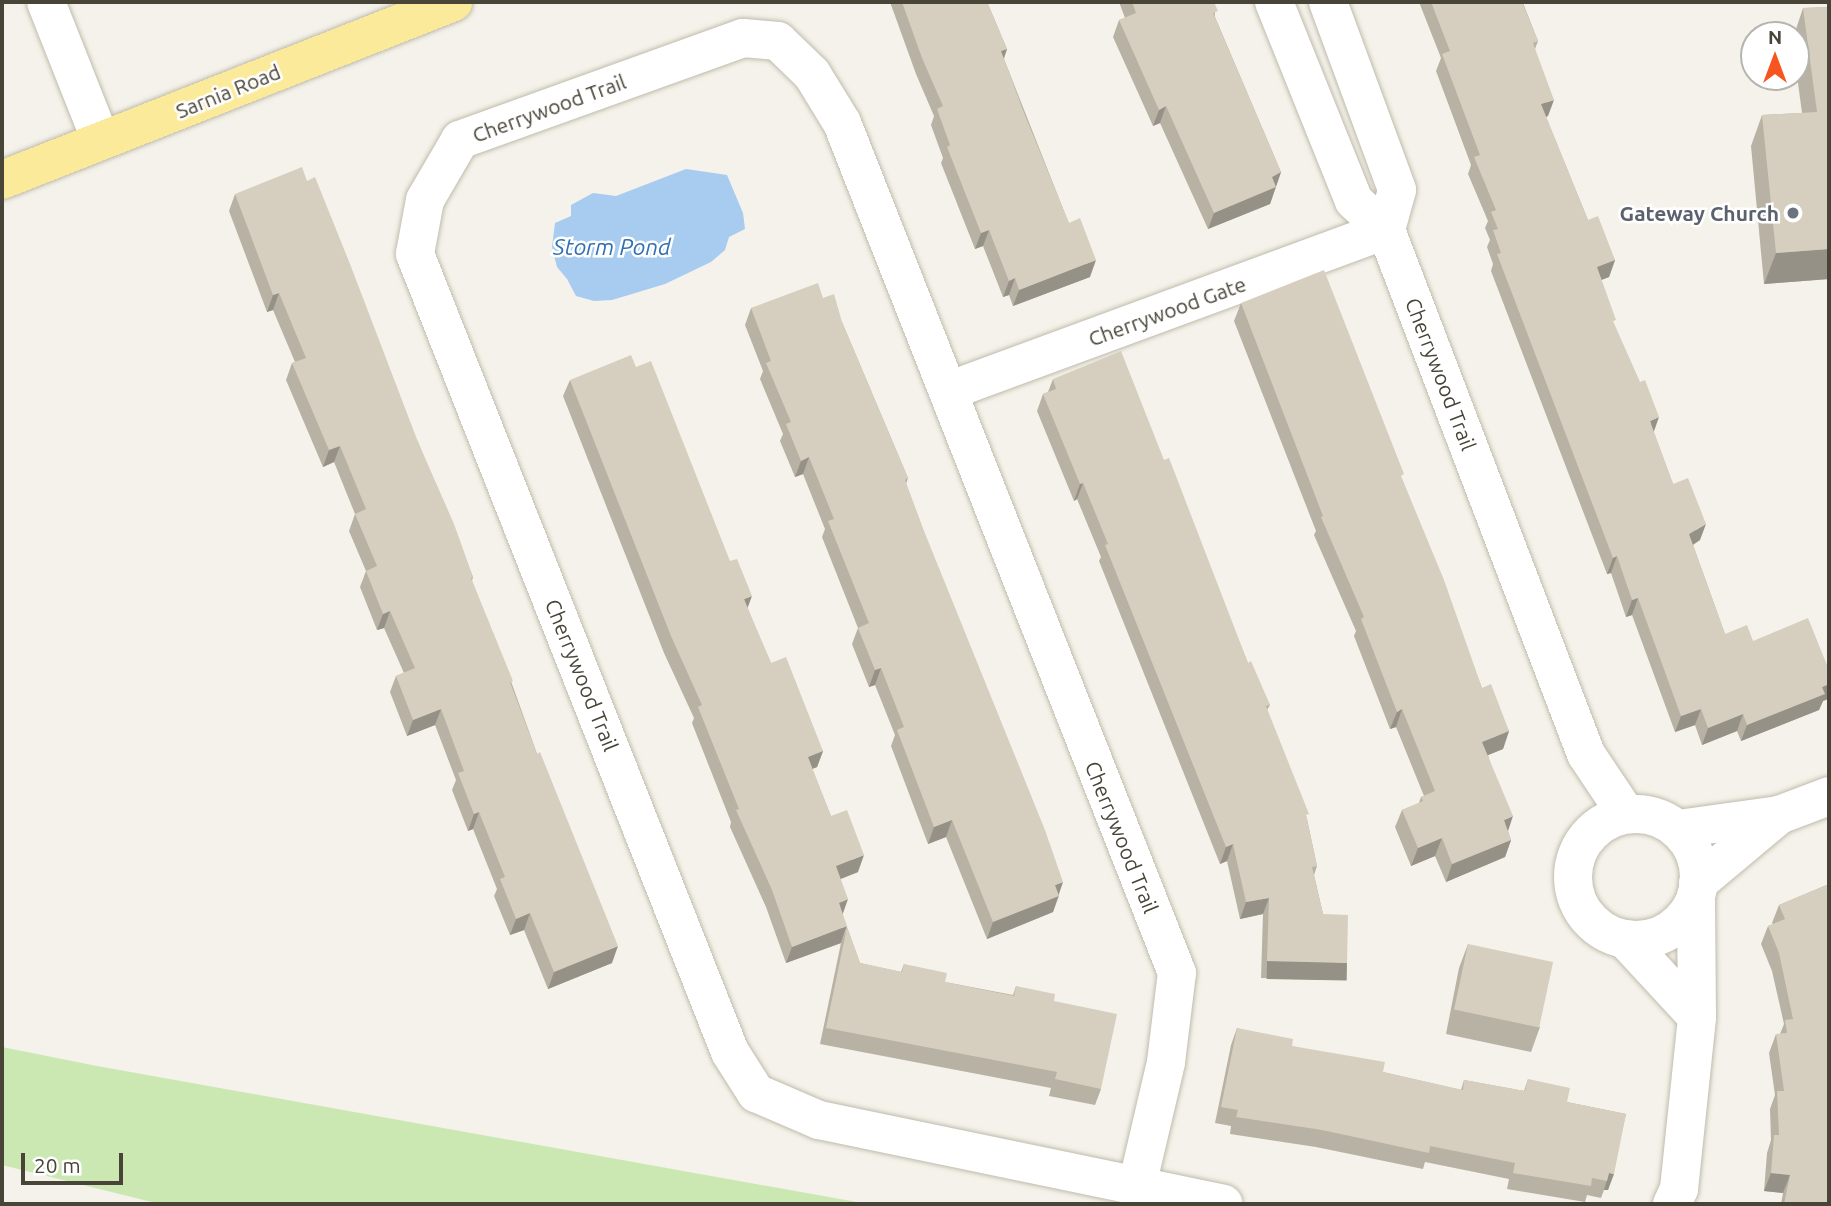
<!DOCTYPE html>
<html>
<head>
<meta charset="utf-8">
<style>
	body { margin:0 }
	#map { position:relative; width:1831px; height:1206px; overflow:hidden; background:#f4f2ea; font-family:Ubuntu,sans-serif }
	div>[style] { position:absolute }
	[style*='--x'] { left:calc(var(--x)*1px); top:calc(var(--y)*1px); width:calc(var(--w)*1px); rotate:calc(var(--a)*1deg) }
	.green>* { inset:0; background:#cbe8b3 }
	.water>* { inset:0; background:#a8cbf0 }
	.roads { filter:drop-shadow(0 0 2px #c0bbac) drop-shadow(0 0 2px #c0bbac) }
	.minor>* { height:38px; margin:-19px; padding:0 19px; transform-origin:19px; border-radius:19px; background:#fff }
	.minor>.ring { margin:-19px; padding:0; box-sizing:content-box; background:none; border:38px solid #fff; border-radius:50% }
	.major>* { height:38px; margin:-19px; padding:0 19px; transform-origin:19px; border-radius:19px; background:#fcea9b }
	.wall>* { inset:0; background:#b8b2a4 }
	.shaded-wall>* { inset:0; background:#969186; transform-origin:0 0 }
	.building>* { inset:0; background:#d6cfbf; transform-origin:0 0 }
	.dots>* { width:19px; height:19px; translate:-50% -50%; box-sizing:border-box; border:4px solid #fff; border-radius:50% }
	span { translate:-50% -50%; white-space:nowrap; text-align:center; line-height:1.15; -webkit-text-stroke:5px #fff; paint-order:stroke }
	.street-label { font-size:21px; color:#484438 }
	.worship-label { font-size:21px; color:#5b616d; font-weight:700 }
	.right { translate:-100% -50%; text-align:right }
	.water-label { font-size:23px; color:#3270b3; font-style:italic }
	.frame { position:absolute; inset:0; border:4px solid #484438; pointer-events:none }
	.north { position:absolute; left:1740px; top:21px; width:70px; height:70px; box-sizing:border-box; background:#fff; border:2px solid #b6b4af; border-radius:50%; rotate:0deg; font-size:19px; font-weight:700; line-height:28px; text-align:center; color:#484438 }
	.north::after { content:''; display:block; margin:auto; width:24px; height:32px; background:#f6551f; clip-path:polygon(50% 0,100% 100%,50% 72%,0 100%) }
	.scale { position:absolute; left:21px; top:1153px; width:102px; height:32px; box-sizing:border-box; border:4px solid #484438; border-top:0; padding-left:9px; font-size:21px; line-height:24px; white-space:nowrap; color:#484438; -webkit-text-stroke:5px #fff; paint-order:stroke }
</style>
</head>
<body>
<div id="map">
	<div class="green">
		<div style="clip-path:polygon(2px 1047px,97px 1066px,868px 1204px,160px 1204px,2px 1165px)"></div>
	</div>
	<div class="water">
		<div style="clip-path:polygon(686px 169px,727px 175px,743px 213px,745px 229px,729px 237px,725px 250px,711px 262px,665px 284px,612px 300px,594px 301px,576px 296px,567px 279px,557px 267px,552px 247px,555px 223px,571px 216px,571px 205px,593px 193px,616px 196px)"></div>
	</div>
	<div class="roads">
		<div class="minor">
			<div style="--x:46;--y:2;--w:149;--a:68.4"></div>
			<div style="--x:1274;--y:2;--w:214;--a:68.1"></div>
			<div style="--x:1354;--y:201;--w:43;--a:42.2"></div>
			<div style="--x:1386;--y:230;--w:561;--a:69.11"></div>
			<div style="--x:1586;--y:754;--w:72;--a:56.3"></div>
			<div style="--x:1328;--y:2;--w:200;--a:69.8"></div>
			<div style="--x:1397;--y:190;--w:41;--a:105.4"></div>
			<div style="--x:948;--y:391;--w:467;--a:-20.2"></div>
			<div class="ring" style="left:1573px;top:814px;width:88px;height:88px"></div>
			<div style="--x:1678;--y:829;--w:102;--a:-7.9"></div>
			<div style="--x:1779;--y:815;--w:53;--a:-20.8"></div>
			<div style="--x:1698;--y:883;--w:106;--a:-40"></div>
			<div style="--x:1625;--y:939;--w:106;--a:47.3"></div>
			<div style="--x:1137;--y:1186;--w:127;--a:-76.8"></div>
			<div style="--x:1166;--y:1062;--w:90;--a:-83"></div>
			<div style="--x:1177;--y:973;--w:914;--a:-111.51"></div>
			<div style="--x:842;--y:123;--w:57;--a:-121.5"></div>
			<div style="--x:812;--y:74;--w:47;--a:-135.9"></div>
			<div style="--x:778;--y:41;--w:35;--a:-175"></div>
			<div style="--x:743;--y:38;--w:301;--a:160.2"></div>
			<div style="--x:460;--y:140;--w:69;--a:120.3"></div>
			<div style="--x:425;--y:200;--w:55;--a:100.5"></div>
			<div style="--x:415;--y:254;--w:858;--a:68.46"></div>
			<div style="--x:730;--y:1052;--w:49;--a:57.6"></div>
			<div style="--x:756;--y:1093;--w:69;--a:23.2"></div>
			<div style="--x:819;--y:1120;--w:413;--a:11.7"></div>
			<div style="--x:1672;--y:1204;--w:17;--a:-65"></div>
			<div style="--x:1679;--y:1189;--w:173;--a:-84"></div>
			<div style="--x:1697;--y:1017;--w:121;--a:-90.5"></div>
		</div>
		<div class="major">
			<div style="--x:2;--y:180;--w:485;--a:-21.5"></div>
		</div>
	</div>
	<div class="wall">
		<div style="clip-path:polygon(890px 2px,989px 2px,988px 4px,1007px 49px,1004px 59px,1090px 277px,1013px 306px,1009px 295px,1003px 297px,983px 246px,975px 249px,941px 163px,943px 158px,931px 125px,934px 116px,916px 74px)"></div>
		<div style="clip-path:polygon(1119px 2px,1214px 2px,1215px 17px,1281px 172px,1270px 204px,1208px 229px,1160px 123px,1153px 126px,1113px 37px,1119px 20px,1125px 18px)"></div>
		<div style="clip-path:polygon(1419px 2px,1523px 2px,1523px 3px,1538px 41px,1535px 49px,1548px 116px,1546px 117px,1588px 220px,1615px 260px,1609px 277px,1601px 280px,1614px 325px,1673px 484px,1700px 540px,1693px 545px,1725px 634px,1753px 641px,1829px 670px,1829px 695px,1828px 699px,1823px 701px,1819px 710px,1741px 741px,1737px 731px,1702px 745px,1695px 725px,1675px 732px,1632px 615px,1626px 617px,1611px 573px,1607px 574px,1491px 271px,1493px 264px,1487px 247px,1490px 240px,1485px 228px,1488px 221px,1468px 174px,1471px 165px,1436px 71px,1441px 58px)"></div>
		<div style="clip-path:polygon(1829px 7px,1829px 279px,1764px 284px,1751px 146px,1762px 115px,1802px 113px,1796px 68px,1796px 35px,1794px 35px,1803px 8px)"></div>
		<div style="clip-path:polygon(235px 194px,418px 442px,473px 577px,472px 581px,512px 684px,612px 963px,548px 989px,524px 930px,510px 935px,494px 896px,497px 889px,473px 829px,468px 831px,452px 790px,456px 780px,435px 725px,407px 736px,390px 692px,396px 676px,404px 673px,384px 628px,377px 630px,360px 587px,366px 571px,349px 531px,355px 514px,334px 462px,323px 467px,286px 380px,292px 363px,295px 362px,273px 310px,267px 312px,229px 211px)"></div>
		<div style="clip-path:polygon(823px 298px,842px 322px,908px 478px,906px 484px,1059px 896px,1053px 912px,987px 939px,946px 837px,928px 844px,891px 746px,895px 735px,875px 685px,869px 687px,852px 644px,858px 628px,822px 537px,825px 529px,803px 474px,795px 477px,780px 441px,783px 434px,760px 379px,763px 371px,745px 325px,751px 308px)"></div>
		<div style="clip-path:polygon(1241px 303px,1402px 479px,1482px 688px,1509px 731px,1503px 749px,1488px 755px,1508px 831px,1511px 840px,1505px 857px,1446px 882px,1435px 856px,1411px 866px,1395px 827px,1402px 810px,1419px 803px,1421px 797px,1424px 796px,1396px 727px,1390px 729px,1354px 636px,1356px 631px,1314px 535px,1316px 531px,1234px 321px)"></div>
		<div style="clip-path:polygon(1053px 379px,1164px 460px,1248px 663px,1270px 705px,1267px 710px,1307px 819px,1317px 866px,1314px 875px,1323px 914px,1341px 980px,1261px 978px,1263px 914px,1240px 919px,1227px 861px,1220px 864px,1099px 561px,1101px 557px,1077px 499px,1074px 501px,1037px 411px,1043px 394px,1048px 392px)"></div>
		<div style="clip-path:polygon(570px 380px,747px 608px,771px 663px,823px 751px,817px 767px,812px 769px,831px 816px,858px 872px,841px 879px,843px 915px,841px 943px,786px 963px,766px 907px,730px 827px,731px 822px,692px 723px,694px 718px,664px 653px,563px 396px)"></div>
		<div style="clip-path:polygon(1829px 884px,1829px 1204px,1781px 1204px,1783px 1193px,1764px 1191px,1767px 1153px,1771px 1140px,1770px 1109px,1775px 1095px,1769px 1053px,1776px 1034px,1780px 1034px,1784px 1024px,1772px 971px,1761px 944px,1768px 926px,1773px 924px,1772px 923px,1779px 905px)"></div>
		<div style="clip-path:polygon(847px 927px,860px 963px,901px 972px,904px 964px,945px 982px,1013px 995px,1016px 986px,1054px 1001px,1101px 1089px,1095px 1105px,1049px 1096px,1051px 1088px,820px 1044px,841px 943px)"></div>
		<div style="clip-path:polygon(1468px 944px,1540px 1027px,1531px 1052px,1446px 1034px,1459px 968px)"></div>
		<div style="clip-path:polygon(1237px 1028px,1292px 1046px,1383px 1072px,1461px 1090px,1464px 1080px,1524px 1091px,1528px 1079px,1567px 1102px,1626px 1114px,1608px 1190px,1604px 1190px,1601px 1198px,1587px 1195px,1585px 1202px,1507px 1189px,1509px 1179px,1425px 1162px,1423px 1169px,1316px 1147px,1230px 1134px,1231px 1126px,1215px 1123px,1231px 1045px)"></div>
	</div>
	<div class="shaded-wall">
		<div style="clip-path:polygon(1007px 49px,1001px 65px,1001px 51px)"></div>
		<div style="clip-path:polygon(1554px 100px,1548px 116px,1535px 121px,1541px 104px)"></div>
		<div style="clip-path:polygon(1166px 106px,1160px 123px,1153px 126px,1159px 110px)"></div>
		<div style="clip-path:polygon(1281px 172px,1270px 204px,1208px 229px,1214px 213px,1272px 177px)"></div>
		<div style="clip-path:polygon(989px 230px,983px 246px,975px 249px,981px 233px)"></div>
		<div style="clip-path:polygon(1829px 249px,1829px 279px,1764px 284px,1776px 253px)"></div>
		<div style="clip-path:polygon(1096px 260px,1090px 277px,1013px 306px,1019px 290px)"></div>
		<div style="clip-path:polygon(1615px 260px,1609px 277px,1591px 284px,1597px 267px)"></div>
		<div style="clip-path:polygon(1015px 278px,1009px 295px,1003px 297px,1009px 281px)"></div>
		<div style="clip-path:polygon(279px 293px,273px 310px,267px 312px,273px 295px)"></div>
		<div style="clip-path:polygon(1659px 417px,1653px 434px,1650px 421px)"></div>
		<div style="clip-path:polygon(340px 446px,334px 462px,323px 467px,329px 450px)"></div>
		<div style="clip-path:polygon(809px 457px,803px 474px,795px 477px,801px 461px)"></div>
		<div style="clip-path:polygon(1083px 483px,1077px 499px,1074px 501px,1080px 484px)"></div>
		<div style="clip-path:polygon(1706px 524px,1700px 540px,1683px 551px,1689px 534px)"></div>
		<div style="clip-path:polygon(1617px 556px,1611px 573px,1607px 574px,1613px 558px)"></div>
		<div style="clip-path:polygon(752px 596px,746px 612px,744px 599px)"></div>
		<div style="clip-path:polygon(1638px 598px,1632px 615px,1626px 617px,1632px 600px)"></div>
		<div style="clip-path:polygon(390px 611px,384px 628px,377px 630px,383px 614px)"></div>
		<div style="clip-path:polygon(881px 668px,875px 685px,869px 687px,875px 670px)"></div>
		<div style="clip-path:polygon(1829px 684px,1829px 695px,1828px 699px,1823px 701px,1819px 710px,1741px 741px,1747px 725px)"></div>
		<div style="clip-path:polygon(441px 709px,435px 725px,407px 736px,413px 720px)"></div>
		<div style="clip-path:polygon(1402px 709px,1396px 727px,1390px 729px,1397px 712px)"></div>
		<div style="clip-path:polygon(1701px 709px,1695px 725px,1675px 732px,1681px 716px)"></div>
		<div style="clip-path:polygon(1743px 714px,1737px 731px,1702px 745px,1708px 728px)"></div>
		<div style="clip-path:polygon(1509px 731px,1503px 749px,1476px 760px,1482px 742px)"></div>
		<div style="clip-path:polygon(823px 751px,817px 767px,802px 773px,808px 757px)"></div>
		<div style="clip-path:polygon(479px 812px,473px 829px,468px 831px,474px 814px)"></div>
		<div style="clip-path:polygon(1513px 816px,1507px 834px,1504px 820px)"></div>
		<div style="clip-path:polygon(952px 820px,946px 837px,928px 844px,934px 827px)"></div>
		<div style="clip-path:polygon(1442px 838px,1435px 856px,1411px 866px,1418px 848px)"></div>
		<div style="clip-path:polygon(1511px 840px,1505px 857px,1446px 882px,1452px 864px)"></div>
		<div style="clip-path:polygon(1233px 844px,1227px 861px,1220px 864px,1226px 847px)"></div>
		<div style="clip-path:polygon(864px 855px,858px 872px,830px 883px,836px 866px)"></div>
		<div style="clip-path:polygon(1063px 882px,1053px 912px,987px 939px,993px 922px,1055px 885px)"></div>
		<div style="clip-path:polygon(1269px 898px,1263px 914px,1240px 919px,1246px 902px)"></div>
		<div style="clip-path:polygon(848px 899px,842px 916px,839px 903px)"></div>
		<div style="clip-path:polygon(530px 913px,524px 930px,510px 935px,516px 919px)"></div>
		<div style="clip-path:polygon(847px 926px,841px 943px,786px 963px,792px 947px)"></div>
		<div style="clip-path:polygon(618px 946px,612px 963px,548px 989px,554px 972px)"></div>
		<div style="left:1267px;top:961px;width:80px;height:18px;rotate:1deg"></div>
		<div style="clip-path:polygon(1609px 1173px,1614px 1174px,1608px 1190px,1604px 1190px)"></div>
		<div style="clip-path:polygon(1771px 1173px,1790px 1175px,1783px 1193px,1764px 1191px)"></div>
	</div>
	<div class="building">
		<div style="clip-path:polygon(902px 2px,987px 2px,1007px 49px,1001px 51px,1024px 113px,1069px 223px,1080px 218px,1096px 260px,1019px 290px,1015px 278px,1009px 281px,989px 230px,981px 233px,947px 147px,950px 145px,937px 109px,943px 106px,922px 58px)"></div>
		<div style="clip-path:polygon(1132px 2px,1214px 2px,1218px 11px,1213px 13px,1281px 172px,1272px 177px,1276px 187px,1214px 213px,1166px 106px,1159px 110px,1119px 20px,1136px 13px)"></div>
		<div style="clip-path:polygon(1431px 2px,1522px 2px,1538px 41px,1533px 43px,1554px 100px,1541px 104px,1588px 220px,1598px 216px,1615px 260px,1597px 267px,1616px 320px,1613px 321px,1640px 382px,1645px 380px,1659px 417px,1650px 421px,1673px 484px,1688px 478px,1706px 524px,1689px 534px,1725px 634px,1747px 625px,1753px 641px,1808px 618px,1829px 670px,1829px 684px,1822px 687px,1825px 694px,1747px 725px,1743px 714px,1708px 728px,1701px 709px,1681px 716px,1638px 598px,1632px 600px,1617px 556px,1613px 558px,1497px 254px,1501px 253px,1493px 230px,1498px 229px,1491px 212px,1496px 210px,1474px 157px,1480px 155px,1442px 54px,1450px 51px)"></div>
		<div style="clip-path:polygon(1829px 7px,1829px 249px,1776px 253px,1762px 115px,1817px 112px,1803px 8px)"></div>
		<div style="clip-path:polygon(302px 167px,307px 181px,315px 177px,350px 264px,418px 442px,454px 524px,473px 577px,471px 578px,513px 681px,510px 682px,537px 754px,540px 752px,618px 946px,554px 972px,530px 913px,516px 919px,500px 879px,505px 877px,479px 812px,474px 814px,458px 773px,464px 771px,441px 709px,413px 720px,396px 676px,415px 668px,390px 611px,383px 614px,366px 571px,377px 566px,355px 514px,366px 509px,340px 446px,329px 450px,292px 363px,306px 358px,279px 293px,273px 295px,235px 194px)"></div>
		<div style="clip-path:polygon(1324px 270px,1404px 474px,1401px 476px,1444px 580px,1482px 688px,1491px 684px,1509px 731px,1482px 742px,1513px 816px,1504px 820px,1511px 840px,1452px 864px,1442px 838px,1418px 848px,1402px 810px,1423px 801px,1421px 797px,1435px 791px,1402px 709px,1397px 712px,1361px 619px,1364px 617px,1321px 517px,1323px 516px,1241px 303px)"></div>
		<div style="clip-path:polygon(818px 283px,823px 298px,834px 294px,842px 322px,908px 478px,905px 480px,924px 531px,1045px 830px,1063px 882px,1055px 885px,1059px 896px,993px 922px,952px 820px,934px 827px,897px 730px,904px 727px,881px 668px,875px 670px,858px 628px,869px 623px,828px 521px,834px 519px,809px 457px,801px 461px,786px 424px,791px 422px,766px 363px,771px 361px,751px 308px)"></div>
		<div style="clip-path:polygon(1121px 351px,1164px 460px,1169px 458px,1248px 663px,1251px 661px,1270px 705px,1266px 706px,1309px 814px,1306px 815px,1317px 866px,1312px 867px,1323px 914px,1348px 915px,1347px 963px,1267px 961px,1269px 898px,1246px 902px,1233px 844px,1226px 847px,1105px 545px,1108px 544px,1083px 483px,1080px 484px,1043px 394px,1056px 389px,1053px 379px)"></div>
		<div style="clip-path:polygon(631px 355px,636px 367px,651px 361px,730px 561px,737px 559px,752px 596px,744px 599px,771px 663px,786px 657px,823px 751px,808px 757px,831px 816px,847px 810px,864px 855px,836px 866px,848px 899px,839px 903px,847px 926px,792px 947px,772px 890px,736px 810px,739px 809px,698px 707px,702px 705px,671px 636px,570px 380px)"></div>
		<div style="clip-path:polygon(1829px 884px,1829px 1204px,1784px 1204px,1790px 1175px,1771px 1173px,1774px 1135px,1779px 1135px,1777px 1091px,1784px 1091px,1776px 1034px,1787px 1033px,1785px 1020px,1793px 1019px,1779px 953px,1768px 926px,1785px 919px,1779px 905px)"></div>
		<div style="clip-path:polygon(847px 927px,860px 963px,902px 972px,904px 964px,947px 973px,945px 982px,1014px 996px,1016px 986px,1055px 994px,1054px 1001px,1117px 1014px,1101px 1089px,1055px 1079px,1057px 1072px,826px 1028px)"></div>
		<div style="left:1468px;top:944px;width:87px;height:67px;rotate:12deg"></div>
		<div style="clip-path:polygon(1237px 1028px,1293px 1039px,1292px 1046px,1385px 1062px,1383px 1072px,1463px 1090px,1464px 1080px,1525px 1091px,1528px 1079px,1570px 1088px,1567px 1102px,1626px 1114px,1614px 1174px,1609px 1173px,1607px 1181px,1592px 1178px,1591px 1186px,1513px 1173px,1515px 1163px,1430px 1146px,1429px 1153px,1322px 1130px,1236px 1117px,1238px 1110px,1221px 1107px)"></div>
	</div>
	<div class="dots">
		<div style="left:1793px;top:213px;background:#6b7280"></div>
	</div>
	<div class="street-label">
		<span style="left:228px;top:91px;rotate:-22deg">Sarnia Road</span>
		<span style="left:549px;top:108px;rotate:-20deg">Cherrywood Trail</span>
		<span style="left:1167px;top:311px;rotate:-20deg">Cherrywood Gate</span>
		<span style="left:1441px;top:374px;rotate:69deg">Cherrywood Trail</span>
		<span style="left:582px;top:675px;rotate:68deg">Cherrywood Trail</span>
		<span style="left:1122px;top:837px;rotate:68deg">Cherrywood Trail</span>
	</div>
	<div class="worship-label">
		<span class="right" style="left:1779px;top:213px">Gateway Church</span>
	</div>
	<div class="water-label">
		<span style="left:612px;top:247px">Storm Pond</span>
	</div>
	<div class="frame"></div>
	<div class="north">N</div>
	<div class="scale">20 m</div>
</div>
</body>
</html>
